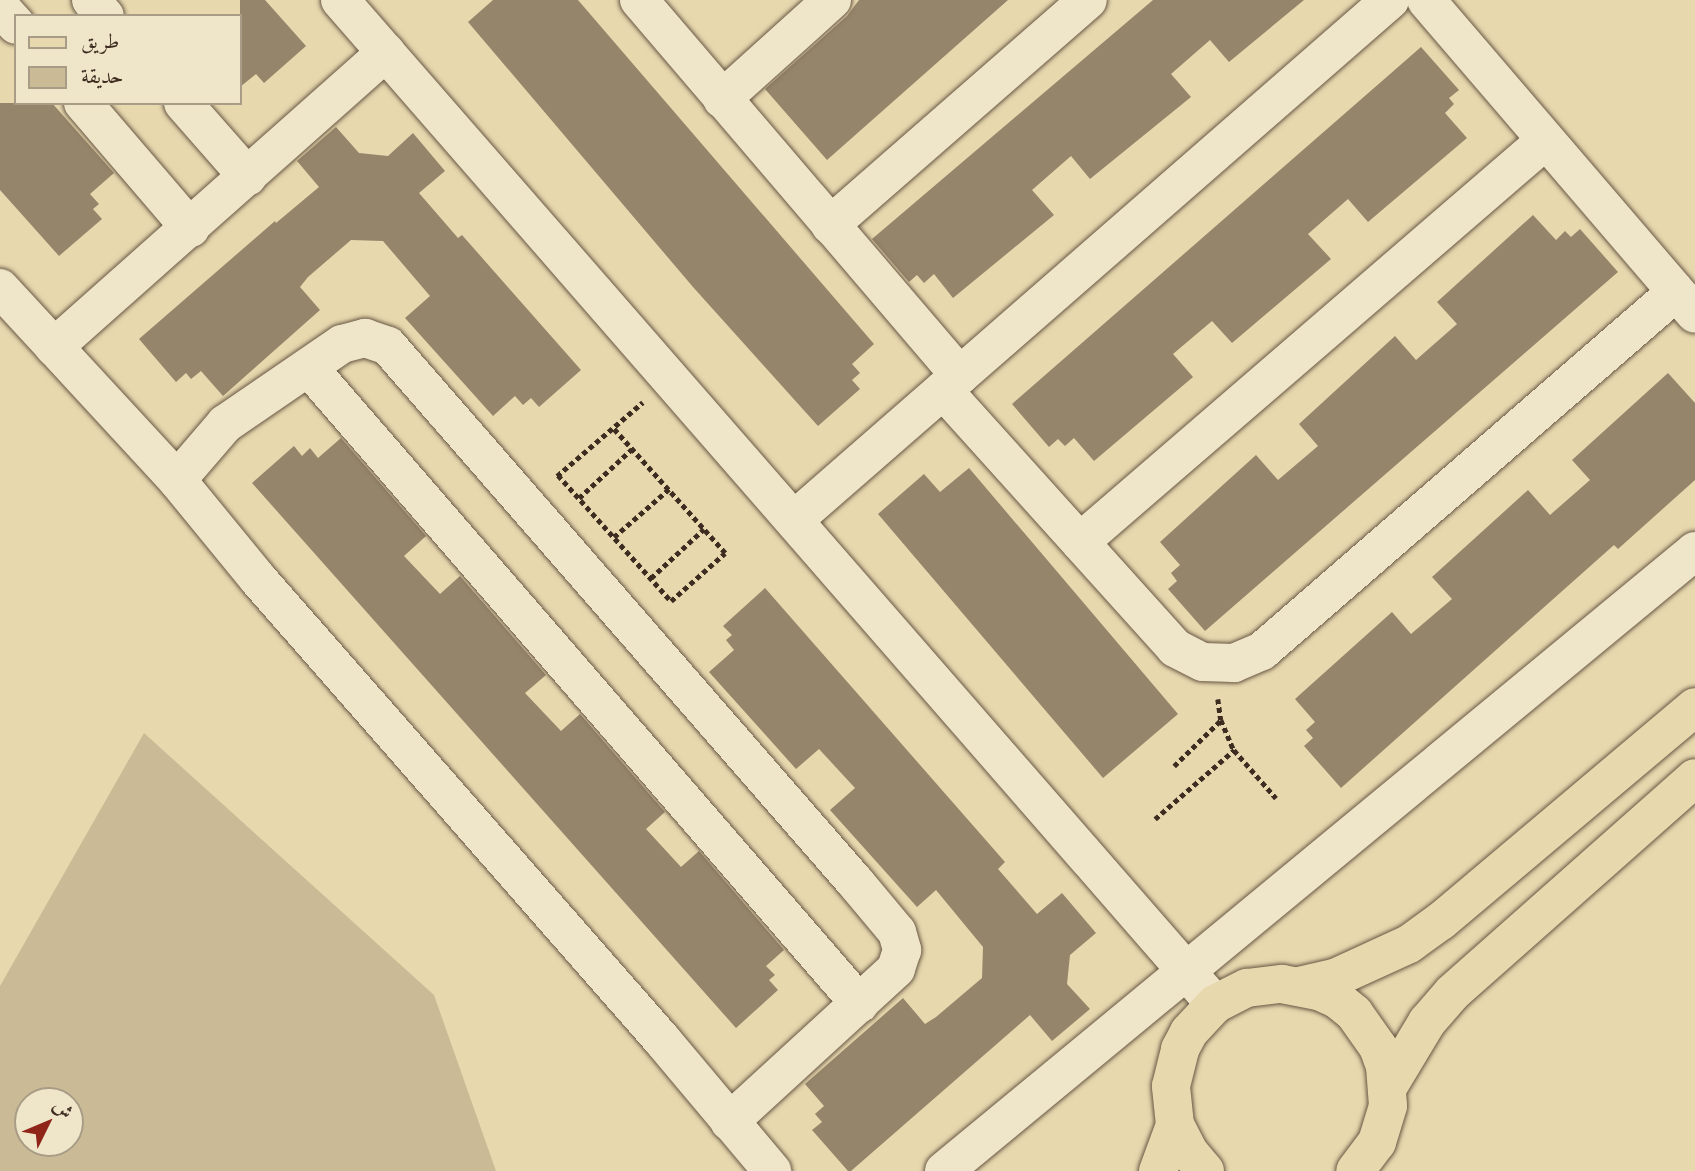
<!DOCTYPE html>
<html>
<head>
<meta charset="utf-8">
<style>
	body { margin:0 }
	#map { position:relative; width:1695px; height:1171px; overflow:hidden; background:#e7d8ae; font-family:"IM FELL French Canon",Amiri,serif }
	div>[style] { position:absolute }
	[style*='--x'] { left:calc(var(--x)*1px); top:calc(var(--y)*1px); width:calc(var(--w)*1px); rotate:calc(var(--a)*1deg) }
	.green>* { inset:0; background:#cabb96 }
	.building>* { inset:0; background:#95856a }
	.path>* { height:4.5px; margin-top:-2.25px; transform-origin:0; background:repeating-linear-gradient(90deg,#3d2c20 0 5px,transparent 0 8.5px) }
	.roads { filter:drop-shadow(0 0 2px #685744) drop-shadow(0 0 2px #685744) }
	.minor>* { height:38px; margin:-19px; padding:0 19px; transform-origin:19px; border-radius:19px; background:#efe6ca }
	.major>* { height:38px; margin:-19px; padding:0 19px; transform-origin:19px; border-radius:19px; background:#e7d8ae }
	span { translate:-50% -50%; white-space:nowrap; text-align:center; line-height:1.15; -webkit-text-stroke:6px #efe6ca; paint-order:stroke }
	.legend { position:absolute; left:14px; top:14px; width:228px; height:91px; box-sizing:border-box; background:#efe6ca; border:2px solid #a89c86; margin:0; padding:9px 12px; list-style:none; font-size:21px; color:#3d2c20 }
	.legend li { display:flex; align-items:center; gap:14px; height:35px }
	.legend b { width:35px; border:2px solid #a89c86 }
	.north { position:absolute; left:14px; top:1087px; width:70px; height:70px; box-sizing:border-box; background:#efe6ca; border:2px solid #a89c86; border-radius:50%; rotate:47deg; font-size:19px; font-weight:700; line-height:28px; text-align:center; color:#3d2c20 }
	.north::after { content:''; display:block; margin:auto; width:24px; height:32px; background:#8f2418; clip-path:polygon(50% 0,100% 100%,50% 72%,0 100%) }
</style>
</head>
<body>
<div id="map">
	<div class="green">
		<div style="clip-path:polygon(evenodd,144px 733px,434px 995px,496px 1171px,0 1171px,0 986px,144px 733px,28px 1101px,70px 1101px,70px 1143px,28px 1143px,28px 1101px)"></div>
	</div>
	<div class="building">
		<div style="clip-path:polygon(240px 0,265px 0,306px 46px,264px 83px,256px 74px,240px 87px)"></div>
		<div style="clip-path:polygon(493px 0,578px 0,874px 344px,852px 364px,860px 373px,852px 380px,860px 389px,818px 426px,693px 287px,468px 22px)"></div>
		<div style="clip-path:polygon(859px 0,1008px 0,827px 160px,765px 89px,847px 16px)"></div>
		<div style="clip-path:polygon(1153px 0,1304px 0,1229px 62px,1210px 40px,1171px 74px,1191px 97px,1090px 179px,1071px 156px,1032px 190px,1054px 215px,953px 298px,934px 274px,924px 283px,917px 275px,909px 282px,872px 239px)"></div>
		<div style="clip-path:polygon(1421px 47px,1459px 90px,1449px 98px,1454px 104px,1445px 113px,1467px 138px,1368px 222px,1348px 199px,1308px 234px,1331px 259px,1232px 343px,1212px 321px,1173px 354px,1193px 377px,1094px 461px,1074px 438px,1065px 446px,1058px 439px,1049px 447px,1012px 404px)"></div>
		<div style="clip-path:polygon(0 103px,52px 103px,114px 173px,90px 194px,99px 204px,93px 209px,102px 219px,59px 256px,0 190px)"></div>
		<div style="clip-path:polygon(336px 127px,359px 153px,388px 156px,413px 133px,445px 171px,419px 193px,458px 238px,462px 235px,581px 370px,539px 407px,531px 398px,523px 405px,515px 396px,493px 416px,405px 318px,430px 296px,383px 241px,351px 240px,308px 277px,300px 287px,320px 310px,223px 396px,201px 371px,191px 379px,186px 373px,176px 382px,139px 339px,275px 221px,276px 223px,319px 187px,297px 161px)"></div>
		<div style="clip-path:polygon(1533px 215px,1556px 240px,1565px 231px,1571px 237px,1580px 229px,1618px 272px,1205px 631px,1168px 589px,1177px 581px,1171px 573px,1180px 565px,1160px 542px,1256px 455px,1278px 480px,1318px 446px,1299px 424px,1395px 336px,1416px 360px,1457px 324px,1437px 302px)"></div>
		<div style="clip-path:polygon(1668px 373px,1695px 403px,1695px 480px,1618px 549px,1614px 545px,1341px 788px,1304px 746px,1313px 738px,1306px 730px,1315px 722px,1295px 699px,1392px 612px,1411px 634px,1452px 599px,1432px 577px,1528px 490px,1550px 515px,1590px 480px,1572px 460px)"></div>
		<div style="clip-path:polygon(341px 438px,426px 536px,404px 556px,440px 594px,460px 576px,546px 675px,525px 693px,561px 731px,580px 714px,665px 812px,646px 829px,681px 867px,699px 851px,784px 950px,766px 966px,775px 975px,769px 980px,778px 990px,736px 1028px,252px 483px,294px 446px,302px 456px,310px 448px,318px 458px)"></div>
		<div style="clip-path:polygon(969px 468px,1178px 714px,1103px 778px,878px 514px,924px 474px,940px 492px)"></div>
		<div style="clip-path:polygon(765px 588px,1005px 862px,998px 869px,1037px 914px,1062px 893px,1096px 933px,1070px 955px,1067px 984px,1090px 1009px,1052px 1041px,1030px 1015px,851px 1171px,848px 1171px,812px 1130px,822px 1122px,815px 1114px,824px 1106px,805px 1084px,903px 998px,925px 1024px,936px 1017px,982px 978px,983px 947px,936px 890px,917px 907px,830px 810px,855px 788px,819px 749px,796px 769px,709px 672px,734px 650px,726px 640px,732px 635px,723px 626px)"></div>
	</div>
	<div class="path">
		<div style="--x:558;--y:475;--w:169;--a:48.1"></div>
		<div style="--x:671;--y:601;--w:72;--a:-41.6"></div>
		<div style="--x:725;--y:553;--w:168;--a:-131.9"></div>
		<div style="--x:557;--y:476;--w:113;--a:-40.7"></div>
		<div style="--x:579;--y:498;--w:72;--a:-42.8"></div>
		<div style="--x:614;--y:537;--w:73;--a:-41.1"></div>
		<div style="--x:651;--y:578;--w:72;--a:-42.8"></div>
		<div style="--x:1218;--y:699;--w:21;--a:82"></div>
		<div style="--x:1221;--y:720;--w:33;--a:67"></div>
		<div style="--x:1234;--y:750;--w:64;--a:48.8"></div>
		<div style="--x:1174;--y:766;--w:66;--a:-44.4"></div>
		<div style="--x:1155;--y:819;--w:105;--a:-41.1"></div>
	</div>
	<div class="roads">
		<div class="minor">
			<div style="--x:91;--y:0;--w:21;--a:49"></div>
			<div style="--x:340;--y:0;--w:1332;--a:48.93"></div>
			<div style="--x:639;--y:0;--w:494;--a:49.5"></div>
			<div style="--x:1426;--y:0;--w:413;--a:49.4"></div>
			<div style="--x:0;--y:7;--w:24;--a:48"></div>
			<div style="--x:722;--y:99;--w:148;--a:-42"></div>
			<div style="--x:83;--y:103;--w:165;--a:49.4"></div>
			<div style="--x:183;--y:103;--w:98;--a:48.7"></div>
			<div style="--x:830;--y:225;--w:342;--a:-41.1"></div>
			<div style="--x:0;--y:288;--w:261;--a:47.3"></div>
			<div style="--x:177;--y:480;--w:128;--a:50.7"></div>
			<div style="--x:258;--y:579;--w:614;--a:48.76"></div>
			<div style="--x:663;--y:1041;--w:170;--a:50"></div>
			<div style="--x:54;--y:347;--w:444;--a:-41.6"></div>
			<div style="--x:309;--y:368;--w:841;--a:49.1"></div>
			<div style="--x:943;--y:390;--w:347;--a:48"></div>
			<div style="--x:1175;--y:648;--w:31;--a:27"></div>
			<div style="--x:1203;--y:662;--w:31;--a:2"></div>
			<div style="--x:1234;--y:663;--w:30;--a:-23"></div>
			<div style="--x:1262;--y:651;--w:548;--a:-40.93"></div>
			<div style="--x:177;--y:480;--w:74;--a:-49.4"></div>
			<div style="--x:225;--y:424;--w:142;--a:-34.4"></div>
			<div style="--x:342;--y:344;--w:24;--a:-15"></div>
			<div style="--x:365;--y:338;--w:24;--a:19"></div>
			<div style="--x:388;--y:346;--w:712;--a:48.93"></div>
			<div style="--x:856;--y:883;--w:64;--a:50.1"></div>
			<div style="--x:897;--y:932;--w:19;--a:74"></div>
			<div style="--x:902;--y:950;--w:20;--a:108"></div>
			<div style="--x:896;--y:969;--w:226;--a:137.5"></div>
			<div style="--x:794;--y:520;--w:791;--a:-41.1"></div>
			<div style="--x:1080;--y:542;--w:615;--a:-40.78"></div>
			<div style="--x:944;--y:1171;--w:974;--a:-39.54"></div>
		</div>
		<div class="major">
			<div style="--x:1299;--y:986;--w:39;--a:-13"></div>
			<div style="--x:1337;--y:977;--w:79;--a:-24.6"></div>
			<div style="--x:1409;--y:944;--w:39;--a:-36"></div>
			<div style="--x:1441;--y:921;--w:332;--a:-40.1"></div>
			<div style="--x:1388;--y:1087;--w:76;--a:-59"></div>
			<div style="--x:1427;--y:1022;--w:38;--a:-49"></div>
			<div style="--x:1452;--y:993;--w:324;--a:-41.5"></div>
			<div style="--x:1158;--y:1171;--w:49;--a:-69.7"></div>
			<div style="--x:1205;--y:1171;--w:25;--a:-130"></div>
			<div style="--x:1189;--y:1152;--w:30;--a:-117"></div>
			<div style="--x:1175;--y:1125;--w:39;--a:-96"></div>
			<div style="--x:1171;--y:1086;--w:38;--a:-76"></div>
			<div style="--x:1180;--y:1049;--w:19;--a:-62"></div>
			<div style="--x:1189;--y:1032;--w:38;--a:-47"></div>
			<div style="--x:1215;--y:1004;--w:36;--a:-27"></div>
			<div style="--x:1247;--y:988;--w:35;--a:-7"></div>
			<div style="--x:1282;--y:984;--w:38;--a:11"></div>
			<div style="--x:1319;--y:991;--w:21;--a:25"></div>
			<div style="--x:1338;--y:1000;--w:21;--a:39"></div>
			<div style="--x:1354;--y:1013;--w:42;--a:54.8"></div>
			<div style="--x:1378;--y:1047;--w:20;--a:70"></div>
			<div style="--x:1385;--y:1066;--w:40;--a:85.7"></div>
			<div style="--x:1388;--y:1106;--w:38;--a:107"></div>
			<div style="--x:1377;--y:1142;--w:36;--a:127"></div>
		</div>
	</div>
	<ul class="legend">
	<li><b style="height:9px;background:#e7d8ae"></b>طريق</li>
	<li><b style="height:19px;background:#cabb96"></b>حديقة</li>
	</ul>
	<div class="north">ش</div>
</div>
</body>
</html>
